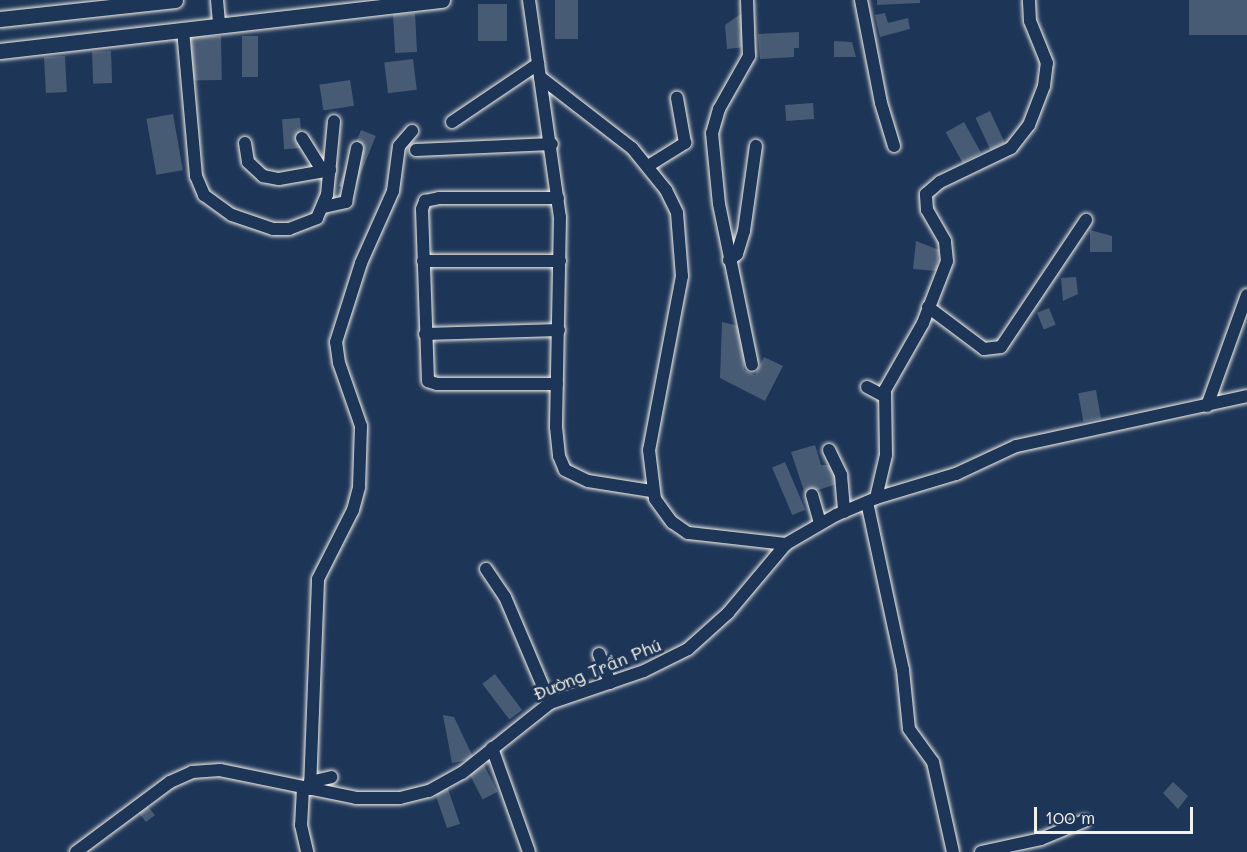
<!DOCTYPE html>
<html>
<head>
<meta charset="utf-8">
<style>
	body { margin:0 }
	#map { position:relative; width:1247px; height:852px; overflow:hidden; background:#1d3557; font-family:Mali,sans-serif }
	div>[style] { position:absolute }
	[style*='--x'] { left:calc(var(--x)*1px); top:calc(var(--y)*1px); width:calc(var(--w)*1px); rotate:calc(var(--a)*1deg) }
	.building>* { inset:0; background:#485b74; transform-origin:0 0 }
	.roads { filter:drop-shadow(0 0 2px #f4f1e8) drop-shadow(0 0 2px #f4f1e8) }
	.minor>* { height:12px; margin:-6px; padding:0 6px; transform-origin:6px; border-radius:6px; background:#1d3557 }
	.major>* { height:15px; margin:-7.5px; padding:0 7.5px; transform-origin:7.5px; border-radius:7.5px; background:#1d3557 }
	span { translate:-50% -50%; white-space:nowrap; text-align:center; line-height:1.15; -webkit-text-stroke:6px #1d3557; paint-order:stroke }
	.street-label { font-size:18px; color:#f4f1e8 }
	.scale { position:absolute; left:1034px; top:807px; width:159px; height:27px; box-sizing:border-box; border:3px solid #f4f1e8; border-top:0; padding-left:8px; font-size:18px; line-height:21px; white-space:nowrap; color:#f4f1e8; -webkit-text-stroke:4px #1d3557; paint-order:stroke }
</style>
</head>
<body>
<div id="map">
	<div class="building">
		<div style="left:555px;top:0;width:23px;height:39px"></div>
		<div style="clip-path:polygon(877px 0,920px 0,920px 3px,877px 5px)"></div>
		<div style="left:1189px;top:0;width:58px;height:35px"></div>
		<div style="left:478px;top:4px;width:29px;height:37px"></div>
		<div style="left:415px;top:13px;width:39px;height:22px;rotate:87deg"></div>
		<div style="clip-path:polygon(742px 13px,746px 47px,727px 49px,725px 25px)"></div>
		<div style="clip-path:polygon(885px 13px,888px 23px,908px 18px,910px 29px,880px 37px,875px 15px)"></div>
		<div style="clip-path:polygon(799px 32px,799px 48px,794px 48px,794px 57px,760px 59px,758px 34px)"></div>
		<div style="left:221px;top:36px;width:44px;height:30px;rotate:89deg"></div>
		<div style="left:242px;top:36px;width:16px;height:41px"></div>
		<div style="clip-path:polygon(834px 41px,852px 42px,856px 57px,834px 57px)"></div>
		<div style="left:111px;top:51px;width:32px;height:19px;rotate:88deg"></div>
		<div style="left:65px;top:56px;width:36px;height:21px;rotate:87deg"></div>
		<div style="left:413px;top:59px;width:31px;height:29px;rotate:83deg"></div>
		<div style="left:350px;top:80px;width:26px;height:31px;rotate:81deg"></div>
		<div style="left:813px;top:103px;width:16px;height:28px;rotate:86deg"></div>
		<div style="left:990px;top:111px;width:35px;height:16px;rotate:65deg"></div>
		<div style="left:173px;top:114px;width:57px;height:27px;rotate:80deg"></div>
		<div style="left:300px;top:118px;width:30px;height:18px;rotate:86deg"></div>
		<div style="left:964px;top:122px;width:35px;height:21px;rotate:61deg"></div>
		<div style="left:361px;top:130px;width:16px;height:60px;rotate:22deg"></div>
		<div style="clip-path:polygon(1090px 230px,1112px 236px,1112px 252px,1090px 252px)"></div>
		<div style="clip-path:polygon(916px 241px,939px 250px,937px 271px,913px 269px)"></div>
		<div style="clip-path:polygon(1076px 277px,1078px 294px,1063px 301px,1061px 278px)"></div>
		<div style="left:1049px;top:308px;width:18px;height:13px;rotate:68deg"></div>
		<div style="clip-path:polygon(722px 322px,743px 327px,744px 370px,755px 375px,764px 357px,783px 366px,765px 401px,720px 378px)"></div>
		<div style="left:1096px;top:390px;width:29px;height:18px;rotate:80deg"></div>
		<div style="clip-path:polygon(815px 445px,821px 465px,831px 465px,837px 484px,805px 494px,791px 452px)"></div>
		<div style="left:785px;top:462px;width:52px;height:14px;rotate:67deg"></div>
		<div style="left:495px;top:674px;width:45px;height:16px;rotate:53deg"></div>
		<div style="clip-path:polygon(443px 715px,454px 717px,474px 759px,452px 763px)"></div>
		<div style="left:484px;top:765px;width:30px;height:17px;rotate:63deg"></div>
		<div style="clip-path:polygon(1173px 782px,1188px 796px,1178px 809px,1163px 793px)"></div>
		<div style="clip-path:polygon(446px 783px,460px 824px,447px 828px,436px 796px)"></div>
		<div style="clip-path:polygon(144px 802px,155px 815px,146px 822px,138px 812px)"></div>
	</div>
	<div class="roads">
		<div class="minor">
			<div style="--x:217;--y:0;--w:25;--a:85"></div>
			<div style="--x:529;--y:0;--w:219;--a:81.9"></div>
			<div style="--x:560;--y:217;--w:210;--a:91.1"></div>
			<div style="--x:556;--y:427;--w:29;--a:84"></div>
			<div style="--x:559;--y:456;--w:15;--a:67"></div>
			<div style="--x:565;--y:470;--w:25;--a:26"></div>
			<div style="--x:588;--y:481;--w:64;--a:9"></div>
			<div style="--x:747;--y:0;--w:56;--a:88"></div>
			<div style="--x:749;--y:56;--w:61;--a:119.5"></div>
			<div style="--x:719;--y:109;--w:25;--a:106"></div>
			<div style="--x:712;--y:133;--w:71;--a:84.4"></div>
			<div style="--x:719;--y:204;--w:164;--a:78.4"></div>
			<div style="--x:861;--y:0;--w:105;--a:79"></div>
			<div style="--x:881;--y:103;--w:45;--a:73.2"></div>
			<div style="--x:183;--y:30;--w:147;--a:84.9"></div>
			<div style="--x:196;--y:176;--w:21;--a:67"></div>
			<div style="--x:204;--y:195;--w:34;--a:36"></div>
			<div style="--x:232;--y:215;--w:43;--a:18.9"></div>
			<div style="--x:273;--y:229;--w:16;--a:0"></div>
			<div style="--x:289;--y:229;--w:30;--a:-21"></div>
			<div style="--x:317;--y:218;--w:25;--a:-67"></div>
			<div style="--x:327;--y:195;--w:74;--a:-84.6"></div>
			<div style="--x:540;--y:77;--w:116;--a:37.7"></div>
			<div style="--x:632;--y:148;--w:54;--a:51"></div>
			<div style="--x:666;--y:190;--w:25;--a:64"></div>
			<div style="--x:677;--y:213;--w:63;--a:85.5"></div>
			<div style="--x:682;--y:276;--w:177;--a:100.7"></div>
			<div style="--x:649;--y:450;--w:49;--a:83"></div>
			<div style="--x:655;--y:499;--w:29;--a:54"></div>
			<div style="--x:672;--y:522;--w:19;--a:35"></div>
			<div style="--x:688;--y:533;--w:99;--a:6.4"></div>
			<div style="--x:452;--y:122;--w:104;--a:-34"></div>
			<div style="--x:302;--y:138;--w:38;--a:58"></div>
			<div style="--x:245;--y:143;--w:19;--a:81"></div>
			<div style="--x:248;--y:162;--w:21;--a:43"></div>
			<div style="--x:263;--y:176;--w:16;--a:11"></div>
			<div style="--x:279;--y:179;--w:52;--a:-10"></div>
			<div style="--x:416;--y:150;--w:136;--a:-2.5"></div>
			<div style="--x:648;--y:166;--w:44;--a:-31.9"></div>
			<div style="--x:685;--y:143;--w:46;--a:-100.1"></div>
			<div style="--x:324;--y:207;--w:23;--a:-13"></div>
			<div style="--x:346;--y:202;--w:55;--a:-78.5"></div>
			<div style="--x:729;--y:260;--w:10;--a:-37"></div>
			<div style="--x:737;--y:254;--w:24;--a:-73"></div>
			<div style="--x:744;--y:231;--w:86;--a:-82"></div>
			<div style="--x:423;--y:261;--w:137;--a:0"></div>
			<div style="--x:928;--y:307;--w:70;--a:36.9"></div>
			<div style="--x:984;--y:349;--w:17;--a:-7"></div>
			<div style="--x:1001;--y:347;--w:153;--a:-56.2"></div>
			<div style="--x:425;--y:334;--w:134;--a:-1.7"></div>
			<div style="--x:557;--y:384;--w:120;--a:180"></div>
			<div style="--x:437;--y:384;--w:9;--a:-162"></div>
			<div style="--x:428;--y:381;--w:172;--a:-92"></div>
			<div style="--x:422;--y:209;--w:9;--a:-69"></div>
			<div style="--x:425;--y:201;--w:14;--a:-12"></div>
			<div style="--x:439;--y:198;--w:119;--a:0"></div>
			<div style="--x:867;--y:387;--w:19;--a:28"></div>
			<div style="--x:1207;--y:406;--w:118;--a:-70.2"></div>
			<div style="--x:829;--y:450;--w:28;--a:64"></div>
			<div style="--x:841;--y:475;--w:37;--a:85"></div>
			<div style="--x:812;--y:495;--w:29;--a:74"></div>
			<div style="--x:876;--y:498;--w:44;--a:-76.9"></div>
			<div style="--x:886;--y:455;--w:65;--a:-90.9"></div>
			<div style="--x:885;--y:390;--w:77;--a:-60.4"></div>
			<div style="--x:923;--y:323;--w:66;--a:-68.8"></div>
			<div style="--x:947;--y:261;--w:20;--a:-96"></div>
			<div style="--x:945;--y:241;--w:36;--a:-120"></div>
			<div style="--x:927;--y:210;--w:16;--a:-94"></div>
			<div style="--x:926;--y:194;--w:18;--a:-41"></div>
			<div style="--x:940;--y:182;--w:79;--a:-25.6"></div>
			<div style="--x:1011;--y:148;--w:29;--a:-52"></div>
			<div style="--x:1029;--y:125;--w:42;--a:-69"></div>
			<div style="--x:1044;--y:86;--w:23;--a:-83"></div>
			<div style="--x:1047;--y:63;--w:45;--a:-112"></div>
			<div style="--x:1030;--y:21;--w:21;--a:-93"></div>
			<div style="--x:867;--y:502;--w:172;--a:77.9"></div>
			<div style="--x:903;--y:670;--w:59;--a:84.2"></div>
			<div style="--x:909;--y:729;--w:41;--a:54"></div>
			<div style="--x:933;--y:762;--w:92;--a:77.5"></div>
			<div style="--x:486;--y:569;--w:34;--a:56"></div>
			<div style="--x:505;--y:597;--w:115;--a:67"></div>
			<div style="--x:599;--y:654;--w:31;--a:69"></div>
			<div style="--x:492;--y:748;--w:110;--a:70.4"></div>
			<div style="--x:310;--y:782;--w:22;--a:-13"></div>
			<div style="--x:303;--y:788;--w:37;--a:93"></div>
			<div style="--x:301;--y:825;--w:28;--a:77"></div>
			<div style="--x:310;--y:789;--w:210;--a:-87.8"></div>
			<div style="--x:318;--y:579;--w:77;--a:-63.1"></div>
			<div style="--x:353;--y:510;--w:24;--a:-75"></div>
			<div style="--x:359;--y:487;--w:61;--a:-88.1"></div>
			<div style="--x:361;--y:426;--w:67;--a:-109.2"></div>
			<div style="--x:339;--y:363;--w:21;--a:-98"></div>
			<div style="--x:336;--y:342;--w:83;--a:-72.4"></div>
			<div style="--x:361;--y:263;--w:79;--a:-66"></div>
			<div style="--x:393;--y:191;--w:45;--a:-82.4"></div>
			<div style="--x:399;--y:146;--w:20;--a:-49"></div>
			<div style="--x:76;--y:852;--w:117;--a:-36.7"></div>
			<div style="--x:170;--y:782;--w:24;--a:-24"></div>
			<div style="--x:192;--y:772;--w:28;--a:-4"></div>
			<div style="--x:220;--y:770;--w:139;--a:11.6"></div>
			<div style="--x:356;--y:798;--w:44;--a:0"></div>
			<div style="--x:400;--y:798;--w:30;--a:-14"></div>
			<div style="--x:429;--y:791;--w:38;--a:-29"></div>
			<div style="--x:462;--y:773;--w:112;--a:-38.5"></div>
			<div style="--x:550;--y:703;--w:99;--a:-18.8"></div>
			<div style="--x:644;--y:671;--w:49;--a:-26.6"></div>
			<div style="--x:688;--y:649;--w:54;--a:-42"></div>
			<div style="--x:728;--y:613;--w:90;--a:-50"></div>
			<div style="--x:786;--y:544;--w:58;--a:-30.1"></div>
			<div style="--x:836;--y:515;--w:43;--a:-23"></div>
			<div style="--x:876;--y:498;--w:84;--a:-16.7"></div>
			<div style="--x:956;--y:474;--w:66;--a:-25"></div>
			<div style="--x:1016;--y:446;--w:236;--a:-12.2"></div>
			<div style="--x:981;--y:852;--w:61;--a:-12.2"></div>
			<div style="--x:1041;--y:839;--w:47;--a:-22.7"></div>
		</div>
		<div class="major">
			<div style="--x:0;--y:19;--w:176;--a:-6.2"></div>
			<div style="--x:0;--y:51;--w:445;--a:-6.6"></div>
		</div>
	</div>
	<div class="street-label">
		<span style="left:597px;top:669px;rotate:-22deg">Đường Trần Phú</span>
	</div>
	<div class="scale">100 m</div>
</div>
</body>
</html>
